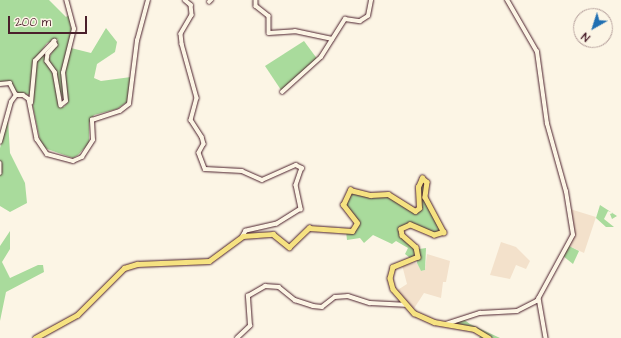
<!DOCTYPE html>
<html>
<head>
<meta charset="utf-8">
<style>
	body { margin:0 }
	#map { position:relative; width:621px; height:338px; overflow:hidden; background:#fcf5e5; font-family:"Architects Daughter",sans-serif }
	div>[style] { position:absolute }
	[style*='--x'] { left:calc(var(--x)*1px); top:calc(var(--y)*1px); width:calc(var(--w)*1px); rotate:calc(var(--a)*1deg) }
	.built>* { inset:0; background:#f3e1cb }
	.green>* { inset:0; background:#a9db9c }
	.roads { filter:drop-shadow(0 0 1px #4a1f2b) drop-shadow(0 0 1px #4a1f2b) }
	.minor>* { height:3.5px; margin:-1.75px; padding:0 1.75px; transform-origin:1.75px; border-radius:1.75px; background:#fcf5e5 }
	.major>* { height:4.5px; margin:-2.25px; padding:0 2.25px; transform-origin:2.25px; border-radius:2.25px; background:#f6e281 }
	span { translate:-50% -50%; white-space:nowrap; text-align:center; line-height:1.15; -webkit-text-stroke:4px #fcf5e5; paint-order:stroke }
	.north { position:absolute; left:573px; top:8px; width:40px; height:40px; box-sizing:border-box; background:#fcf5e5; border:1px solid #b59f9b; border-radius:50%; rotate:219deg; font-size:11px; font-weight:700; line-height:16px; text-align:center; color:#4a1f2b }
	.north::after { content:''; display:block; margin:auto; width:14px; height:18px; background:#1f6fb2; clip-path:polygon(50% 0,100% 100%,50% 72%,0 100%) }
	.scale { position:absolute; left:8px; top:16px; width:79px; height:18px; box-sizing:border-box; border:2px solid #4a1f2b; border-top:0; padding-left:5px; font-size:12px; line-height:14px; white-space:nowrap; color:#4a1f2b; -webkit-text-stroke:3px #fcf5e5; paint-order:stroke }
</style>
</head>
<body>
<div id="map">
	<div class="built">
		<div style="clip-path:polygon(570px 209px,596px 217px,584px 253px,569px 246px,573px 235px)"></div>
		<div style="clip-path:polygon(501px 242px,516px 247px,530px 261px,526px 269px,516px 265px,510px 279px,490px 275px)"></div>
		<div style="clip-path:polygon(427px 254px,450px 261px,446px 282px,443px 282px,441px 298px,424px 293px,413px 310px,396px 291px,407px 284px,402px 265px,417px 263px,421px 271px,425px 270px)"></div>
	</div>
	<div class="green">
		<div style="clip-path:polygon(0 0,49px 0,66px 17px,69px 15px,72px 35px,62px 77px,64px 102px,48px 61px,58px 39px,47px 43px,34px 61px,30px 95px,16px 93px,11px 84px,0 83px)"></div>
		<div style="clip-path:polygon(106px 28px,117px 42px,115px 52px,97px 64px,94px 78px,101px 81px,131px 77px,127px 102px,117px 109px,94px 115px,89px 123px,89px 143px,78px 155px,73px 158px,47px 149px,41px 145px,33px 107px,36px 61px,54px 43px,46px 57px,54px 74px,60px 106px,64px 107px,68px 102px,65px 71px,71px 48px,91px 53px)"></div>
		<div style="clip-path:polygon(304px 41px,318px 60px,281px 90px,265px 66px)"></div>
		<div style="clip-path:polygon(8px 119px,10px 153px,25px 183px,27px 203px,10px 212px,0 206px,0 148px)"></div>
		<div style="clip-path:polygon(426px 180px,424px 192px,444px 228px,440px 235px,410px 225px,400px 232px,417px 250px,414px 261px,405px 254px,408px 248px,396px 241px,392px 244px,373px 235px,364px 243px,360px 238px,347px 240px,346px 231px,357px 227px,343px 201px,353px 189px,366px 194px,384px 193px,412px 211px,417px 210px,419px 182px)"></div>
		<div style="clip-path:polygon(600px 205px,617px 216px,612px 219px,610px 214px,613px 213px,608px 211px,604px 219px,614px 227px,606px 227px,596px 218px)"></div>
		<div style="clip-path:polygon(10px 231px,10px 249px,2px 262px,10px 278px,38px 265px,43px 265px,44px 272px,6px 292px,0 321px,0 246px)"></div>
		<div style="clip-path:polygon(569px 246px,579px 251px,573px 264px,563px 256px)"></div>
		<div style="clip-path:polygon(426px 248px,425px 270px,421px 271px,417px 263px,419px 249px)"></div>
		<div style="clip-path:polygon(463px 319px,470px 324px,500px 338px,479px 338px,482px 334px,451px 323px)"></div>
	</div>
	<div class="roads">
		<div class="minor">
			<div style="--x:185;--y:0;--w:8;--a:40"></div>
			<div style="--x:191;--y:5;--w:10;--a:84"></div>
			<div style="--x:192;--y:15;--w:22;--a:120"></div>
			<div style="--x:181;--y:34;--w:10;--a:84"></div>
			<div style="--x:182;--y:44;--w:56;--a:74.5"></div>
			<div style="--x:197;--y:98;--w:23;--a:105"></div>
			<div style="--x:191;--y:120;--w:20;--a:57"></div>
			<div style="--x:202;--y:137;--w:7;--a:74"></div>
			<div style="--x:204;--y:144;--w:10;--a:119"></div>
			<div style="--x:199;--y:153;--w:17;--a:69"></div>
			<div style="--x:205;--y:169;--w:37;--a:3"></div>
			<div style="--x:242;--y:171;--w:22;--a:24"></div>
			<div style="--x:262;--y:180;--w:37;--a:-24"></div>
			<div style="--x:296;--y:165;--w:7;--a:27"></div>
			<div style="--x:302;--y:168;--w:18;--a:109"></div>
			<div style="--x:296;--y:185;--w:25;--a:78"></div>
			<div style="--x:301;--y:209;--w:28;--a:148"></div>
			<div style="--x:277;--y:224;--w:32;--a:167"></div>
			<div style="--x:246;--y:231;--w:6;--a:121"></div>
			<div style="--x:256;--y:0;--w:6;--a:90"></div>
			<div style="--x:256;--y:6;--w:16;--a:38"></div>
			<div style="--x:269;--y:16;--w:17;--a:90"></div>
			<div style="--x:269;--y:33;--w:26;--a:-4"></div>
			<div style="--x:295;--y:31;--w:38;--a:12"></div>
			<div style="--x:209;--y:2;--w:3;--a:-45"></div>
			<div style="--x:0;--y:84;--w:10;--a:-6"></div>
			<div style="--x:10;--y:83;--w:13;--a:63"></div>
			<div style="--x:282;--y:92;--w:52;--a:-41.9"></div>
			<div style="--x:321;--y:57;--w:45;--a:-57.7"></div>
			<div style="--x:345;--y:19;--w:15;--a:8"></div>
			<div style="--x:360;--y:21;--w:9;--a:-32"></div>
			<div style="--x:368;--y:16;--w:16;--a:-79"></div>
			<div style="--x:31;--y:103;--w:42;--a:-84.6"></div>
			<div style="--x:35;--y:61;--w:28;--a:-46"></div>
			<div style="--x:54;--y:41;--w:4;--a:63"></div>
			<div style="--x:56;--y:45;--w:12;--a:132"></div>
			<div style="--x:48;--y:54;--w:7;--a:98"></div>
			<div style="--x:47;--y:61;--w:14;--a:54"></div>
			<div style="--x:55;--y:72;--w:34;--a:80"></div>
			<div style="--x:61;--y:105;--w:6;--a:-39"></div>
			<div style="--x:66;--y:101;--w:28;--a:-96"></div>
			<div style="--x:63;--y:73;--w:45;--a:-76"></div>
			<div style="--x:74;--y:29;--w:30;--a:-105"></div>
			<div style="--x:0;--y:142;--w:41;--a:-74.6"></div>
			<div style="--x:11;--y:102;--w:9;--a:-54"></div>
			<div style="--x:16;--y:95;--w:7;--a:0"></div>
			<div style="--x:23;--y:95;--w:7;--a:34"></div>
			<div style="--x:29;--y:99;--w:41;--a:78.7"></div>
			<div style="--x:37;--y:139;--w:18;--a:56"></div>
			<div style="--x:47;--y:154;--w:27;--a:15"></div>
			<div style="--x:73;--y:161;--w:10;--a:-24"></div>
			<div style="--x:82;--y:157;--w:20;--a:-57"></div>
			<div style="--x:93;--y:140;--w:20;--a:-93"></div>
			<div style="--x:92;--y:120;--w:29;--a:-18"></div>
			<div style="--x:120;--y:111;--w:11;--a:-38"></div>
			<div style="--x:129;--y:104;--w:64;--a:-82.8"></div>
			<div style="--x:137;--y:41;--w:42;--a:-75"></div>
			<div style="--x:0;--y:163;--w:10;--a:90"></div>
			<div style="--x:539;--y:298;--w:41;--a:80.1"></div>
			<div style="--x:446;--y:324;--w:36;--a:-18"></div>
			<div style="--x:480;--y:313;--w:37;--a:-3"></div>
			<div style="--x:517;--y:311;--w:22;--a:-27"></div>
			<div style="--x:537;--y:301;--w:75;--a:-61.4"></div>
			<div style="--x:573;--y:235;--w:44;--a:-99.2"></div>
			<div style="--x:566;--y:192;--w:71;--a:-105.6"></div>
			<div style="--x:547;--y:124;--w:73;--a:-97.9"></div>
			<div style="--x:537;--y:52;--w:60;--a:-120"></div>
			<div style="--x:237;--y:338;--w:18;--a:-43"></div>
			<div style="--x:250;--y:326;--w:30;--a:-94"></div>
			<div style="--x:248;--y:296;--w:20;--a:-30"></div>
			<div style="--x:265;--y:286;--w:14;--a:4"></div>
			<div style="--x:279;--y:287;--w:21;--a:39"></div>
			<div style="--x:295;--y:300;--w:19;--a:18"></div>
			<div style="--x:313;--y:306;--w:9;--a:6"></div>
			<div style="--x:322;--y:307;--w:16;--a:-38"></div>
			<div style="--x:335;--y:297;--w:13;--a:-4"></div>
			<div style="--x:348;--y:296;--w:23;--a:18"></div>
			<div style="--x:370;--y:303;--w:34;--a:3"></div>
		</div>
		<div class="major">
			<div style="--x:35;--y:338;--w:48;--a:-28.7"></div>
			<div style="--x:77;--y:315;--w:66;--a:-45"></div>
			<div style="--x:124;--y:268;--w:14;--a:-17"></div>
			<div style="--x:137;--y:264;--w:72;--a:-2.4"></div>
			<div style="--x:209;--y:261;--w:42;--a:-36.3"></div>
			<div style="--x:243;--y:236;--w:30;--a:-4"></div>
			<div style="--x:273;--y:234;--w:21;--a:39"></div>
			<div style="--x:289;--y:247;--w:28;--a:-44"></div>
			<div style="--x:309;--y:228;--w:43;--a:4"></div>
			<div style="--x:352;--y:231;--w:9;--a:-58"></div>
			<div style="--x:357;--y:223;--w:23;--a:-128"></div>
			<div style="--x:343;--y:205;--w:17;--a:-65"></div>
			<div style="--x:350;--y:190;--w:21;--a:14"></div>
			<div style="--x:370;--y:195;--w:18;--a:-3"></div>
			<div style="--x:388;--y:194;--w:32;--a:32"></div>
			<div style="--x:415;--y:211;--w:5;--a:-37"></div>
			<div style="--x:419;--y:208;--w:21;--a:-93"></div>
			<div style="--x:418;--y:187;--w:10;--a:-66"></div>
			<div style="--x:422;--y:178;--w:6;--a:39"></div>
			<div style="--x:427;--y:182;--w:15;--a:98"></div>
			<div style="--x:425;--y:197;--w:40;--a:62"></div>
			<div style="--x:444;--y:232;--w:10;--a:163"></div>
			<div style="--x:434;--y:235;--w:26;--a:-157"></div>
			<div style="--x:410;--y:225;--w:10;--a:156"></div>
			<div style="--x:401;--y:229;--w:6;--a:81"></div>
			<div style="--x:402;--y:235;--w:18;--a:41"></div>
			<div style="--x:416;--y:247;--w:10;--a:79"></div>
			<div style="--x:418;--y:257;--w:27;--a:158"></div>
			<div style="--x:393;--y:267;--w:11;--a:105"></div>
			<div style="--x:390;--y:278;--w:11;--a:75"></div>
			<div style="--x:393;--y:289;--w:32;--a:49"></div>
			<div style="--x:414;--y:313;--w:22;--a:24"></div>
			<div style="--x:434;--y:322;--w:41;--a:9.9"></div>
			<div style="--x:474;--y:329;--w:17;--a:31"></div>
		</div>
	</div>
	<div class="north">N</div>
	<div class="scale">200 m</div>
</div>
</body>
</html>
